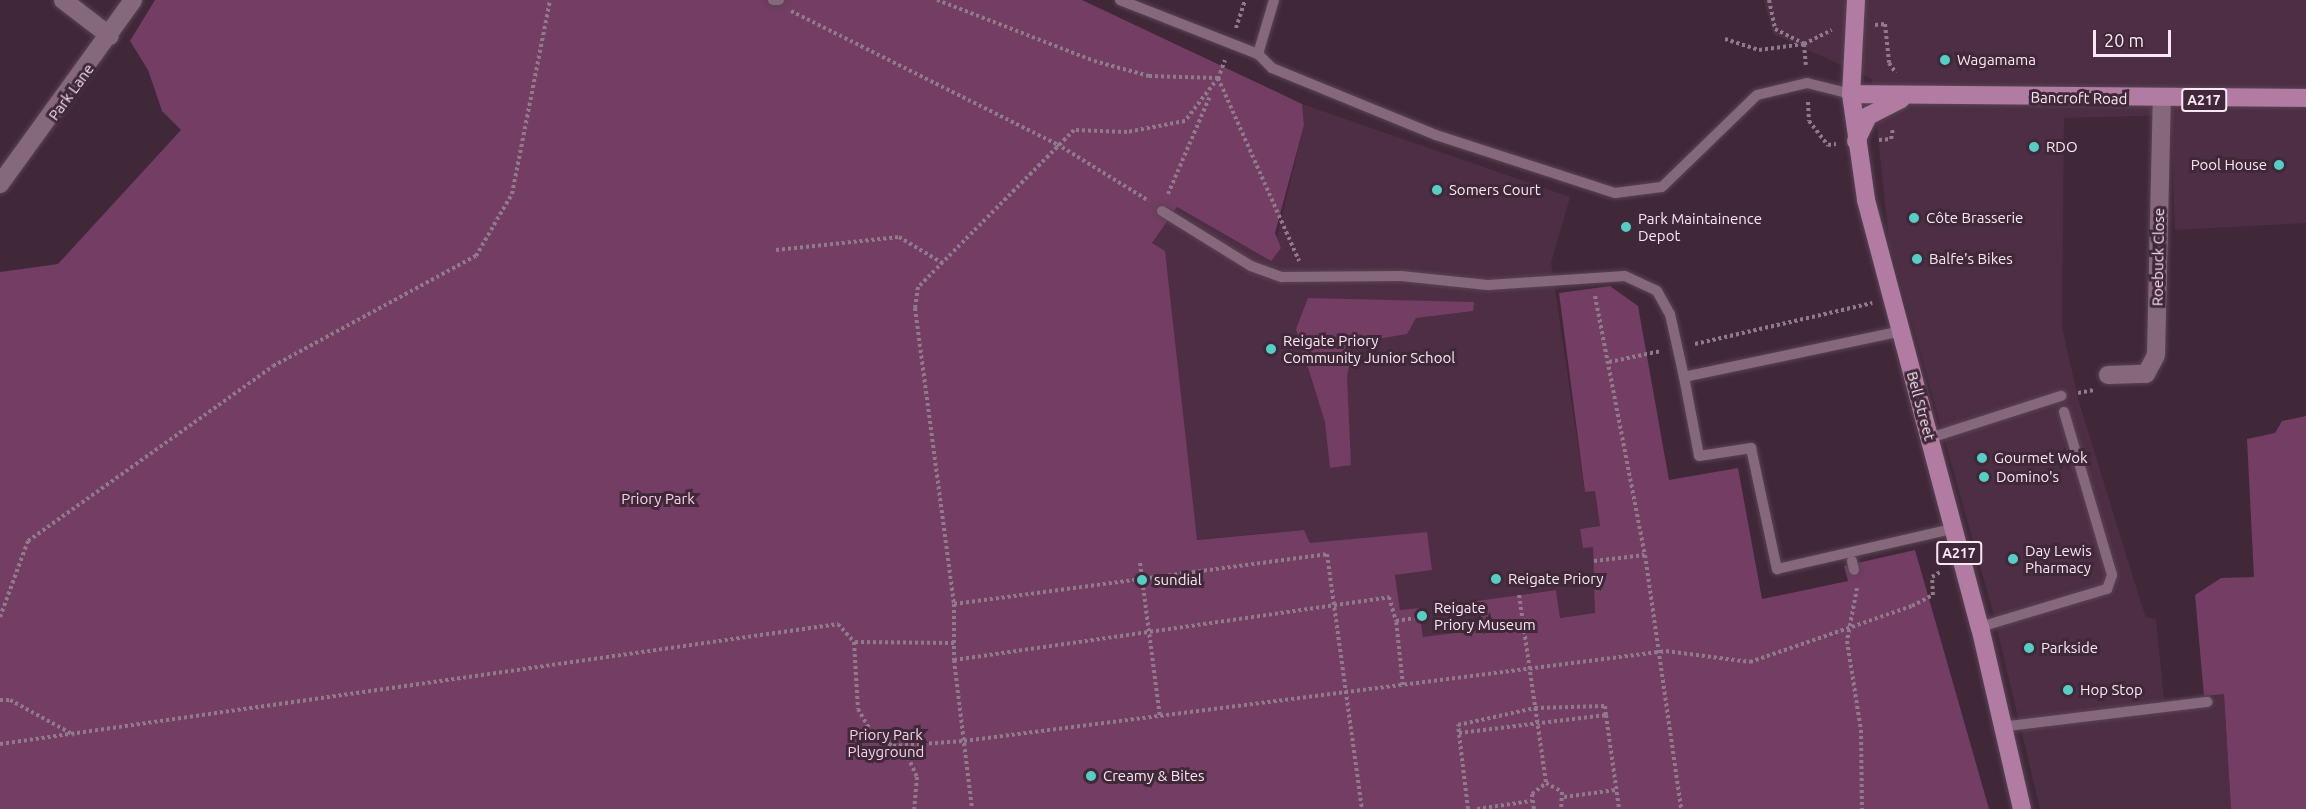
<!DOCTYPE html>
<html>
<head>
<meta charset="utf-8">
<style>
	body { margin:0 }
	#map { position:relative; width:2306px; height:809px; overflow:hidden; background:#402839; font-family:Ubuntu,sans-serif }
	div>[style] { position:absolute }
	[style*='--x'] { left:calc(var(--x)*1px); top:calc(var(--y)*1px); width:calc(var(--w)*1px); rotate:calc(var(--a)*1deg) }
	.built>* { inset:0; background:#4d2e44 }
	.green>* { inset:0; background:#733d64 }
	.path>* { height:4px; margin-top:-2px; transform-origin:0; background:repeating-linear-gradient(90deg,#907b8a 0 3px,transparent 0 6px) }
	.roads { filter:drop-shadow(0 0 2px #594453) drop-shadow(0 0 2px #594453) }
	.lane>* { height:10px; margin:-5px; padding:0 5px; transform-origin:5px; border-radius:5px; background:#85687b }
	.street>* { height:18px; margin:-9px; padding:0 9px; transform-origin:9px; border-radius:9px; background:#85687b }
	.secondary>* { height:18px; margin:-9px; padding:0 9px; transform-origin:9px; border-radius:9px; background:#85687b }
	.primary>* { height:18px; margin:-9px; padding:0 9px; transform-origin:9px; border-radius:9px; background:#b27ba1 }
	.dots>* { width:16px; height:16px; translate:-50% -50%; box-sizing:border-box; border:3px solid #402839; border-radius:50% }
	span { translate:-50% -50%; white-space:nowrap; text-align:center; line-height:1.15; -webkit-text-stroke:6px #402839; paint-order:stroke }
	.shield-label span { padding:2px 4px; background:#402839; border:2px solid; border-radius:4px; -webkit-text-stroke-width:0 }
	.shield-label { font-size:14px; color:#f9e8f3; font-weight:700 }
	.poi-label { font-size:15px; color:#f9e8f3 }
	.left { translate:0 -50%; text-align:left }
	.right { translate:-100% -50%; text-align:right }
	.street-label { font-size:15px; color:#f9e8f3 }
	.park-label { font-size:15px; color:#f6d2ea }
	.scale { position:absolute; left:2093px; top:30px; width:78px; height:27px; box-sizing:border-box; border:3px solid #f9e8f3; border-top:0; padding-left:8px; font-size:18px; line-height:21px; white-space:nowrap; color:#f9e8f3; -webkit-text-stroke:4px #402839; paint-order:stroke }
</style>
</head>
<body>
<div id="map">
	<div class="built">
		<div style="clip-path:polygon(1764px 0,2306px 0,2306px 223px,2175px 230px,2171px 115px,2064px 118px,2062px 327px,2079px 402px,2141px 603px,2146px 617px,2156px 619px,2164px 700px,2224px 693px,2231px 809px,2040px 809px,1992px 609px,1889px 241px,1872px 79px,1773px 34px)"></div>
		<div style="clip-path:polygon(1302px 104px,1570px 197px,1551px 263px,1585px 492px,1595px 491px,1600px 526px,1581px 529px,1593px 546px,1596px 613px,1560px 618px,1556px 590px,1476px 601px,1480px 630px,1423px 638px,1419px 608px,1400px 610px,1395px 575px,1309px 543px,1304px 530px,1180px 541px,967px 478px,1177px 207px,1271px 261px,1304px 125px)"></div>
	</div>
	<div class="green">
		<div style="clip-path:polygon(155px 0,1082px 0,1302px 104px,1304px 125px,1275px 233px,1281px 248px,1271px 261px,1177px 207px,1152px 243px,1165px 251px,1197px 540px,1304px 530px,1310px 543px,1427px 532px,1432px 570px,1395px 575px,1400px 610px,1419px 608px,1423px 637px,1479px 630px,1476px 601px,1556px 590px,1560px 618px,1595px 613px,1593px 547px,1583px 548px,1580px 529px,1600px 526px,1595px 491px,1585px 492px,1559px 293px,1610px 286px,1638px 306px,1669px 480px,1738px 468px,1762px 599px,1848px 581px,1844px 566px,1915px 550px,1989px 809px,0 809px,0 272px,58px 264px,181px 130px,162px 111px,148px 70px,130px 41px)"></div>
		<div style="clip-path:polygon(1308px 298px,1474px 302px,1473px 311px,1416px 318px,1407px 334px,1354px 343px,1347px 376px,1351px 465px,1330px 468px,1325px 422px,1296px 329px)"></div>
		<div style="clip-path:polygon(2306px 416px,2306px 809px,2231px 809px,2224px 694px,2204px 696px,2195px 595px,2221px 578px,2254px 577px,2247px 439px,2275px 433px,2282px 421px)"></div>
	</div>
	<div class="path">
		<div style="--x:937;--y:0;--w:168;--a:21.2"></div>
		<div style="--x:1094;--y:61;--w:57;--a:15.3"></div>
		<div style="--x:1149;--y:76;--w:68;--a:1.7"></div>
		<div style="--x:1769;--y:0;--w:30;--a:78"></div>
		<div style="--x:1775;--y:29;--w:33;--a:27"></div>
		<div style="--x:1804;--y:44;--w:21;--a:85"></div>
		<div style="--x:791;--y:11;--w:297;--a:26.6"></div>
		<div style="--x:1057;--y:144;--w:108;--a:31.8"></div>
		<div style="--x:1875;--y:25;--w:10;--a:-6"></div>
		<div style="--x:1885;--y:24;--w:39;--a:84"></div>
		<div style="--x:1889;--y:63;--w:12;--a:55"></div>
		<div style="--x:1236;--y:28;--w:29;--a:-72"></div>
		<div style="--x:1725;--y:39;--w:36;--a:18"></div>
		<div style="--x:1759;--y:50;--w:45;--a:-7.6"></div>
		<div style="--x:1804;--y:44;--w:31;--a:-27"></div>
		<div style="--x:1218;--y:78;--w:54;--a:127.5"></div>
		<div style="--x:1185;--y:121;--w:59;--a:169.3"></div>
		<div style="--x:1127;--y:132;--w:53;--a:-177.8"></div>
		<div style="--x:1074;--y:130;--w:221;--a:134.8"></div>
		<div style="--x:918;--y:287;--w:21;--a:98"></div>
		<div style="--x:915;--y:308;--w:299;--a:82.5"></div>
		<div style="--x:954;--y:604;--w:56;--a:90"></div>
		<div style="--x:954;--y:660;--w:440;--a:-8.2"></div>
		<div style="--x:1389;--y:597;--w:25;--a:74"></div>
		<div style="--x:1218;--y:78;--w:200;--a:66.1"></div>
		<div style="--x:1218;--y:79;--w:20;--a:-70"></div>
		<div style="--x:1808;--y:102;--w:19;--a:87"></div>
		<div style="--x:1809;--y:121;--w:31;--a:52"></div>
		<div style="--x:1828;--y:145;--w:8;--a:-7"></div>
		<div style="--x:1879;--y:140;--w:12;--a:-5"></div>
		<div style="--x:1891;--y:139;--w:10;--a:-79"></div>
		<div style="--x:1168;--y:194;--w:107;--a:-66.8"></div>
		<div style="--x:776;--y:250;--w:124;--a:-6"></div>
		<div style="--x:899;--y:237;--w:52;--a:31"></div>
		<div style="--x:1595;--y:296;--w:264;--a:79.1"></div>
		<div style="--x:1645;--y:555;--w:257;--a:81.9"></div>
		<div style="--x:1695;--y:344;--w:182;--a:-13"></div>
		<div style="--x:1609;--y:362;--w:53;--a:-11.9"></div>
		<div style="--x:2078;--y:393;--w:16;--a:-11"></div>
		<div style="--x:1594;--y:561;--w:51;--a:-6.7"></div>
		<div style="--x:1140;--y:563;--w:155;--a:82.6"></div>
		<div style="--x:1857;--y:588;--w:54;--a:100.7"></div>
		<div style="--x:1847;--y:641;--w:90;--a:81.1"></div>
		<div style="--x:1861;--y:730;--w:79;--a:89.3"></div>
		<div style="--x:1519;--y:595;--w:190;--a:81.8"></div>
		<div style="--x:954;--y:604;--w:376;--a:-7.6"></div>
		<div style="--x:1327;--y:554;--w:257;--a:82.2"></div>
		<div style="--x:0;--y:617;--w:81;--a:-69.8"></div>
		<div style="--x:28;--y:541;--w:301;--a:-35.5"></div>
		<div style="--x:273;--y:366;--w:231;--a:-28.5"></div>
		<div style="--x:476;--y:256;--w:72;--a:-59.9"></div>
		<div style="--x:512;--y:194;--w:198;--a:-78.9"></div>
		<div style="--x:954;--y:643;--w:100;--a:-179.4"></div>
		<div style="--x:854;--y:642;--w:67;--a:86.6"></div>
		<div style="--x:858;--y:709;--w:30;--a:60"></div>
		<div style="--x:873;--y:735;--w:23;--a:29"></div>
		<div style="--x:893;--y:746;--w:71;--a:-4"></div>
		<div style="--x:964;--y:741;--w:708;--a:-7.31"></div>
		<div style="--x:1666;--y:651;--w:85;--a:7.5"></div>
		<div style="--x:1750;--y:662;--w:171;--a:-19.1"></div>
		<div style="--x:1912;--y:606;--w:24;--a:-28"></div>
		<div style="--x:1933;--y:595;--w:18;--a:-93"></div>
		<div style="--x:1932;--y:577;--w:9;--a:-32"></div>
		<div style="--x:954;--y:660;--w:150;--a:83.1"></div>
		<div style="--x:1403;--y:685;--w:64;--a:-96.2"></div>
		<div style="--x:1396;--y:621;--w:24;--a:-9"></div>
		<div style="--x:0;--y:700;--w:10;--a:0"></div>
		<div style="--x:10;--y:700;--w:73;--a:28.7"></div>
		<div style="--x:1459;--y:733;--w:148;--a:-7"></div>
		<div style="--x:1606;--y:715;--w:95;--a:82.1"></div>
		<div style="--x:0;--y:744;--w:847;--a:-8.15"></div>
		<div style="--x:838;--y:624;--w:24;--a:48"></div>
		<div style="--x:893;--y:746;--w:19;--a:36"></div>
		<div style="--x:908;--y:757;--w:22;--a:66"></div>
		<div style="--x:917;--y:777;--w:32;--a:95"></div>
		<div style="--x:1564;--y:797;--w:52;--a:-7.7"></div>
		<div style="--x:1468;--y:809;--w:85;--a:-96.8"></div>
		<div style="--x:1458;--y:725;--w:79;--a:-12.4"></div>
		<div style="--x:1535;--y:708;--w:70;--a:-1.6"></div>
		<div style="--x:1605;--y:706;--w:9;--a:84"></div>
		<div style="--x:1477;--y:809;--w:55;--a:-8.4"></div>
		<div style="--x:1534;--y:809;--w:15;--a:-98"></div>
		<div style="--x:1532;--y:794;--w:18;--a:-38"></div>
		<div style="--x:1546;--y:783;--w:18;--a:29"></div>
		<div style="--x:1562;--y:792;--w:17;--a:93"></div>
	</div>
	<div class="roads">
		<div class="lane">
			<div style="--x:773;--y:0;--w:6;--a:0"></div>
			<div style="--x:1120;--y:0;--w:148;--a:21.4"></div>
			<div style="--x:1258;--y:54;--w:20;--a:45"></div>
			<div style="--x:1272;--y:68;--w:177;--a:22.2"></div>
			<div style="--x:1436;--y:135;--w:188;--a:18"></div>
			<div style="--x:1615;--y:193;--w:47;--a:-7.3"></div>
			<div style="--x:1662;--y:187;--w:132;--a:-44.1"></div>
			<div style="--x:1757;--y:95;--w:51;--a:-13.5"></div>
			<div style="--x:1807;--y:83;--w:45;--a:14"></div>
			<div style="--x:1258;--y:54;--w:56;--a:-73.5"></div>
			<div style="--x:1162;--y:211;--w:105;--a:31.7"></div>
			<div style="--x:1251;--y:266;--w:33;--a:20"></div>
			<div style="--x:1282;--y:277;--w:119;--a:-0.5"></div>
			<div style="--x:1401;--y:276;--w:87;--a:5.9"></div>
			<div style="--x:1488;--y:285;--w:137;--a:-3.8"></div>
			<div style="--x:1625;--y:276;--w:35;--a:25"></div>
			<div style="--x:1657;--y:291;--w:26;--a:61"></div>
			<div style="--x:1670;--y:314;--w:65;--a:77.5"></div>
			<div style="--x:1902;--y:331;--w:223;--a:168.1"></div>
			<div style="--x:1684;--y:377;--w:80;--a:79.2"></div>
			<div style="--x:1699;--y:456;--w:53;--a:-8.7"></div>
			<div style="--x:1751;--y:448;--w:124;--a:77.9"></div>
			<div style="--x:1777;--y:569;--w:180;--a:-12.9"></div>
			<div style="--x:1930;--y:438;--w:138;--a:-17.8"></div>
			<div style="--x:1852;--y:561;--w:9;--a:77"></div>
			<div style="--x:1980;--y:627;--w:133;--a:-16.7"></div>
			<div style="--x:2107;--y:589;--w:15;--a:-70"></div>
			<div style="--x:2112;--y:575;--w:170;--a:-106.4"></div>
			<div style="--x:2000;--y:727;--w:209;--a:-6.9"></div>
		</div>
		<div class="street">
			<div style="--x:63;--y:0;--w:59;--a:37.5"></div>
			<div style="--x:2108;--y:375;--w:38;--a:-2"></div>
			<div style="--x:2146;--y:374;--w:21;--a:-62"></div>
			<div style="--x:2156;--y:355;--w:255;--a:-88.7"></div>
		</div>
		<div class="secondary">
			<div style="--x:0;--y:184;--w:227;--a:-54.1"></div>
		</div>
		<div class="primary">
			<div style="--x:1856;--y:0;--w:94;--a:93"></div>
			<div style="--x:1851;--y:94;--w:107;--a:81.9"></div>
			<div style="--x:1866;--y:200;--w:442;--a:75.1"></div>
			<div style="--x:1980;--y:627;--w:187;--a:77"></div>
			<div style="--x:1851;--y:94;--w:455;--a:0.5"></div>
			<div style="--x:1856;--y:141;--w:28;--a:-64"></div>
			<div style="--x:1868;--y:116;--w:37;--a:-27"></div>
		</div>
	</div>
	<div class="dots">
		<div style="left:1945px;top:60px;background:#55cec5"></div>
		<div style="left:2034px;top:147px;background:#55cec5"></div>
		<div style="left:2279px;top:165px;background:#55cec5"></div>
		<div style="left:1437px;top:190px;background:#55cec5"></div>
		<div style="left:1914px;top:218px;background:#55cec5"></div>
		<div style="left:1626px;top:227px;background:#55cec5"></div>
		<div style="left:1917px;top:259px;background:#55cec5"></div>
		<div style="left:1271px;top:349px;background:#55cec5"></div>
		<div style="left:1982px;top:458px;background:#55cec5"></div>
		<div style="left:1984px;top:477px;background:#55cec5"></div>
		<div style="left:2013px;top:559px;background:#55cec5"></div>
		<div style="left:1496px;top:579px;background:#55cec5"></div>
		<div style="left:1142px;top:580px;background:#55cec5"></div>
		<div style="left:1422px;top:616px;background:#55cec5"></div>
		<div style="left:2029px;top:648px;background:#55cec5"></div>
		<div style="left:2068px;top:690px;background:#55cec5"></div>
		<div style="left:1091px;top:776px;background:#55cec5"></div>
	</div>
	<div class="shield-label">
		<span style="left:2204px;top:100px">A217</span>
		<span style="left:1959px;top:553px">A217</span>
	</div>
	<div class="poi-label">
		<span class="left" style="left:1957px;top:60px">Wagamama</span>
		<span class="left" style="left:2046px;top:147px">RDO</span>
		<span class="right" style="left:2267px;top:165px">Pool House</span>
		<span class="left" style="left:1449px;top:190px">Somers Court</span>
		<span class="left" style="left:1638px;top:227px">Park Maintainence<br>Depot</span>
		<span class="left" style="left:1926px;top:218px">Côte Brasserie</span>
		<span class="left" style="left:1929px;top:259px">Balfe's Bikes</span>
		<span class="left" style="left:1283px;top:349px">Reigate Priory<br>Community Junior School</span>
		<span class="left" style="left:1994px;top:458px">Gourmet Wok</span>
		<span class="left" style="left:1996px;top:477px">Domino's</span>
		<span class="left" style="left:2025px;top:559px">Day Lewis<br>Pharmacy</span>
		<span class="left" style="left:1508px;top:579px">Reigate Priory</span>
		<span class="left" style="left:1154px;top:580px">sundial</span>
		<span class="left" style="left:1434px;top:616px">Reigate<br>Priory Museum</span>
		<span class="left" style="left:2041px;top:648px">Parkside</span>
		<span class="left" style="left:2080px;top:690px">Hop Stop</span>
		<span class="left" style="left:1103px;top:776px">Creamy &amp; Bites</span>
	</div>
	<div class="street-label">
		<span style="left:71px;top:92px;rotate:-54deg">Park Lane</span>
		<span style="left:2079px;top:98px;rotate:1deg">Bancroft Road</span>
		<span style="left:2158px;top:257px;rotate:-89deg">Roebuck Close</span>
		<span style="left:1921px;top:406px;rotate:75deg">Bell Street</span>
	</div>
	<div class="park-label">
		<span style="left:658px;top:499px">Priory Park</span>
		<span style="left:886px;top:743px">Priory Park<br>Playground</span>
	</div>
	<div class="scale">20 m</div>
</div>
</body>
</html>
